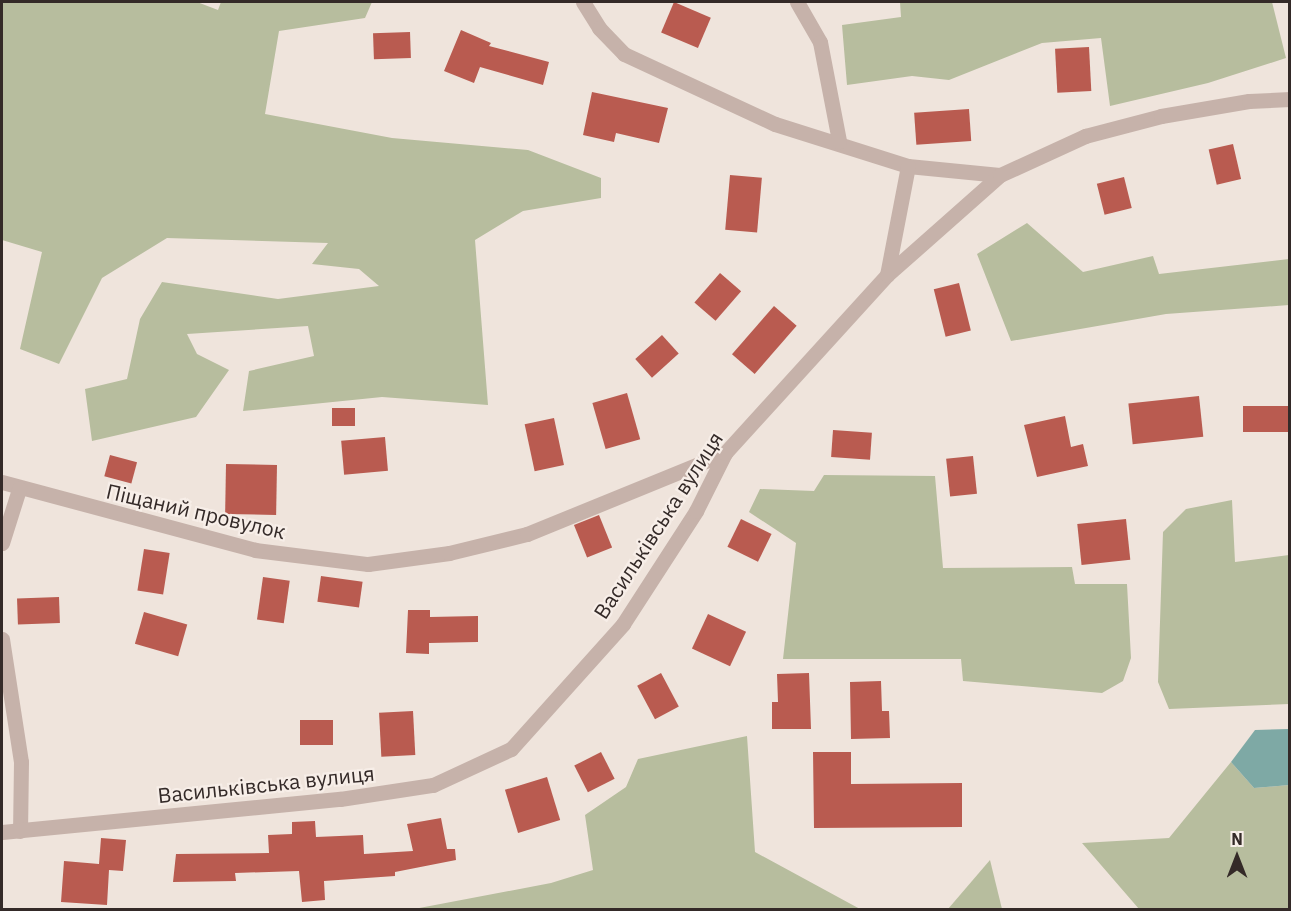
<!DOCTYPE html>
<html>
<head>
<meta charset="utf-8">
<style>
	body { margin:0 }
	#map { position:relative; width:1291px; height:911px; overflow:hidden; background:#efe4dc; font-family:"IBM Plex Sans",sans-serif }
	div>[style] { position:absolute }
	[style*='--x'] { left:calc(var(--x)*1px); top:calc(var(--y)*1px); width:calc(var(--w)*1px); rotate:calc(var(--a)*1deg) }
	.green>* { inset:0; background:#b7bd9e }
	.water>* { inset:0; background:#7ea9a5 }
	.building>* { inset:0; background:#b95b50; transform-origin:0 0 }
	.minor>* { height:15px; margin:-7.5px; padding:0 7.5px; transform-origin:7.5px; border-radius:7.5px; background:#c6b2aa }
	span { translate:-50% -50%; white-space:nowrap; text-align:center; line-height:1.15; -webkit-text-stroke:4.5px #f7eee8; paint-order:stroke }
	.street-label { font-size:21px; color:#342a28 }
	.frame { position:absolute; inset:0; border:3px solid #342a28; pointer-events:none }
	.north { position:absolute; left:1207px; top:827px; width:60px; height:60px; -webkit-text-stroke:4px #f7eee8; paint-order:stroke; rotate:0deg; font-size:16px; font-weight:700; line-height:24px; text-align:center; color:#342a28 }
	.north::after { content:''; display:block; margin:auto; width:21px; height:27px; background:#342a28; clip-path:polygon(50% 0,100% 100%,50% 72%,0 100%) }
</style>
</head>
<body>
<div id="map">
	<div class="green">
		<div style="clip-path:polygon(2px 2px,197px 2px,218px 10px,221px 2px,372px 2px,365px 18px,279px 31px,265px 114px,392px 138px,528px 150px,601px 178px,601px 198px,523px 211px,475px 240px,488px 405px,382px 397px,243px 411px,249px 371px,314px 356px,308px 326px,187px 334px,197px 354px,229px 370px,196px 417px,92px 441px,85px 389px,127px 379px,140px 319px,162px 282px,278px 299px,379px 286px,359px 269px,312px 264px,328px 243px,167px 238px,102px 278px,59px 364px,20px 349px,42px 252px,2px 240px)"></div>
		<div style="clip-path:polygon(900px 2px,1272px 2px,1286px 58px,1208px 83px,1110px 106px,1101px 38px,1042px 43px,949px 80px,912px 76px,847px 85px,842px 25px,901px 17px)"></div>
		<div style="clip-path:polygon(1027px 223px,1083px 272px,1153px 256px,1159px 274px,1289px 259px,1289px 305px,1166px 314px,1011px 341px,977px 254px)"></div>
		<div style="clip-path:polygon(824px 475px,935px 476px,943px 568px,1072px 567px,1075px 584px,1127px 584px,1131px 658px,1123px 681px,1102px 693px,963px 681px,961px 659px,783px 659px,796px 543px,749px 512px,760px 489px,814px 491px)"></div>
		<div style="clip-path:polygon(1232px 500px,1235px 562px,1289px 555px,1289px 704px,1169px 709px,1158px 682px,1163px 532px,1186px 509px)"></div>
		<div style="clip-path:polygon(747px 736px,755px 852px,860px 909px,414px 909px,551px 883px,593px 870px,585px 815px,626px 787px,638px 759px)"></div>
		<div style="clip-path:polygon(1231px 762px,1254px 788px,1289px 785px,1289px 909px,1139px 909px,1082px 843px,1169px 838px)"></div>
		<div style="clip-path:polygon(990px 860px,1002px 909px,948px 909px)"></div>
	</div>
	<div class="water">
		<div style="clip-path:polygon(1289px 729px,1289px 785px,1254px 788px,1231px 762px,1255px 730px)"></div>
	</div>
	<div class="building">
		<div style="left:674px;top:2px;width:40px;height:33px;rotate:23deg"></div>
		<div style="clip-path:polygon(461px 30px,491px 43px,489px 46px,549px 62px,543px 85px,480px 67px,474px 83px,444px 71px)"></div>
		<div style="left:410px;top:32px;width:26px;height:37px;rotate:88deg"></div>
		<div style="left:1089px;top:47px;width:44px;height:34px;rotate:87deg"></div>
		<div style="clip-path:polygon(592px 92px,668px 108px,659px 143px,616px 133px,614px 142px,583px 135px)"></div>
		<div style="left:969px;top:109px;width:32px;height:55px;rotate:86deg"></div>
		<div style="left:1233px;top:144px;width:36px;height:25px;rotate:77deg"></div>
		<div style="left:730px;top:175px;width:32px;height:55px;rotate:5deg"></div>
		<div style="left:1124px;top:177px;width:32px;height:28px;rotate:76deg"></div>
		<div style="left:720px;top:273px;width:28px;height:39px;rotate:41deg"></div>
		<div style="left:959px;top:283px;width:49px;height:26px;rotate:76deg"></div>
		<div style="left:774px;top:306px;width:30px;height:64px;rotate:41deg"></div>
		<div style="left:662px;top:335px;width:25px;height:36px;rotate:48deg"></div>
		<div style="left:627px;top:393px;width:48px;height:36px;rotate:74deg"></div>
		<div style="left:1199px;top:396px;width:41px;height:71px;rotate:84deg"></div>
		<div style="left:1290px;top:406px;width:26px;height:47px;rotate:90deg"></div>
		<div style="left:355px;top:408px;width:18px;height:23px;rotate:90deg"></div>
		<div style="clip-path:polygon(1065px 416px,1071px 447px,1083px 444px,1088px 466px,1037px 477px,1024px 425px)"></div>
		<div style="left:554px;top:418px;width:48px;height:30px;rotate:78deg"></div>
		<div style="left:833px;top:430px;width:39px;height:27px;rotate:4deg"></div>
		<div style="left:385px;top:437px;width:34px;height:44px;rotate:85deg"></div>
		<div style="left:110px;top:455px;width:28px;height:22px;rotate:15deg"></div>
		<div style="left:973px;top:456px;width:38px;height:27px;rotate:84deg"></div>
		<div style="left:226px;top:464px;width:51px;height:50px;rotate:1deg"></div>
		<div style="left:599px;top:515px;width:35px;height:27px;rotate:68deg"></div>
		<div style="left:741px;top:519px;width:34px;height:31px;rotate:26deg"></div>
		<div style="left:1126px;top:519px;width:41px;height:49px;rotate:84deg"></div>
		<div style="left:144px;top:549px;width:26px;height:42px;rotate:9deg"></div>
		<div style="left:321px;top:576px;width:42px;height:26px;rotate:8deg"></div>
		<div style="left:263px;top:577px;width:27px;height:43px;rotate:8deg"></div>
		<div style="left:59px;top:597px;width:26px;height:42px;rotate:88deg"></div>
		<div style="clip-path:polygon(408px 610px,430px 610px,430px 617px,478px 616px,478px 642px,429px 643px,429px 654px,406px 653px)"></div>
		<div style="left:144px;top:612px;width:45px;height:33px;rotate:16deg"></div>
		<div style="left:708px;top:614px;width:42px;height:38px;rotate:25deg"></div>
		<div style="left:661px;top:673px;width:38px;height:27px;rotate:62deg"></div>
		<div style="clip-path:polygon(809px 673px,811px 729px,772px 729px,772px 702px,778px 702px,777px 674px)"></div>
		<div style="clip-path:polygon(881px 681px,882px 711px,889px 711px,890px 738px,851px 739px,850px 682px)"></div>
		<div style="left:413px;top:711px;width:44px;height:34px;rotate:87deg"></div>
		<div style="left:300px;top:720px;width:33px;height:25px"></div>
		<div style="left:601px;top:752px;width:30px;height:30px;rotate:63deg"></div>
		<div style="clip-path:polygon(813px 752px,851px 752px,851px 784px,962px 783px,962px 827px,814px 828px)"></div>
		<div style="left:547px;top:777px;width:45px;height:44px;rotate:73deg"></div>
		<div style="clip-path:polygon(441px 818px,447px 849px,455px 849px,456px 860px,395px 872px,395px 876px,324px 881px,325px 900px,302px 902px,299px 871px,235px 873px,236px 881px,173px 882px,176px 854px,269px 853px,268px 835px,292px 834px,292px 822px,315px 821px,316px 837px,363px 835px,364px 854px,413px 851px,407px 824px)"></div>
		<div style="clip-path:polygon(101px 838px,126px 840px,123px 871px,109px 870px,107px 905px,61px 902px,64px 861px,99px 864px)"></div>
	</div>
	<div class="minor">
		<div style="--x:583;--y:2;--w:31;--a:58"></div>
		<div style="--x:599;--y:28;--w:36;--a:46"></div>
		<div style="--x:624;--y:54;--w:166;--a:24.9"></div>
		<div style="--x:775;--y:124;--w:139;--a:17.5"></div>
		<div style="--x:908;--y:166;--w:92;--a:5.6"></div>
		<div style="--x:797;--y:2;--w:46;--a:60.1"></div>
		<div style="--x:820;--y:42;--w:101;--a:79.1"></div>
		<div style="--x:887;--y:275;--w:111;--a:-79.1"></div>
		<div style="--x:2;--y:482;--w:262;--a:15"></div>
		<div style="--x:255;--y:550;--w:114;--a:7.1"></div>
		<div style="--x:368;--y:564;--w:82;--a:-7.7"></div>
		<div style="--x:449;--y:553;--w:80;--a:-13.7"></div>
		<div style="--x:527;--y:534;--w:214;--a:-22.2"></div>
		<div style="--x:2;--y:543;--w:57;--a:-72.5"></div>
		<div style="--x:2;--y:639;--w:124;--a:81.2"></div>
		<div style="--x:21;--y:762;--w:69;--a:90.8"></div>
		<div style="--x:2;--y:832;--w:340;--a:-5.6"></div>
		<div style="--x:340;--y:799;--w:94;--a:-8.6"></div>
		<div style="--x:433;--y:785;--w:86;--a:-24.8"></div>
		<div style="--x:511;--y:749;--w:168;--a:-48.1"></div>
		<div style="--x:623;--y:624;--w:135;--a:-57.1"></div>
		<div style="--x:696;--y:511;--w:65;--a:-63.4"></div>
		<div style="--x:725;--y:453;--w:241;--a:-47.7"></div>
		<div style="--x:887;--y:275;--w:151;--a:-41.5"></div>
		<div style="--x:1000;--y:175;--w:94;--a:-24.6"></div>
		<div style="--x:1085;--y:136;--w:79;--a:-14.7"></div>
		<div style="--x:1161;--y:116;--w:89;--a:-9.7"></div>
		<div style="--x:1249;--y:101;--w:41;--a:-2.8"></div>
	</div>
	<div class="street-label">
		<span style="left:196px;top:511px;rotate:13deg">Піщаний провулок</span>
		<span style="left:658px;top:525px;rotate:-57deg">Васильківська вулиця</span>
		<span style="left:266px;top:784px;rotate:-6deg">Васильківська вулиця</span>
	</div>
	<div class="frame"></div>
	<div class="north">N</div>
</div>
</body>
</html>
